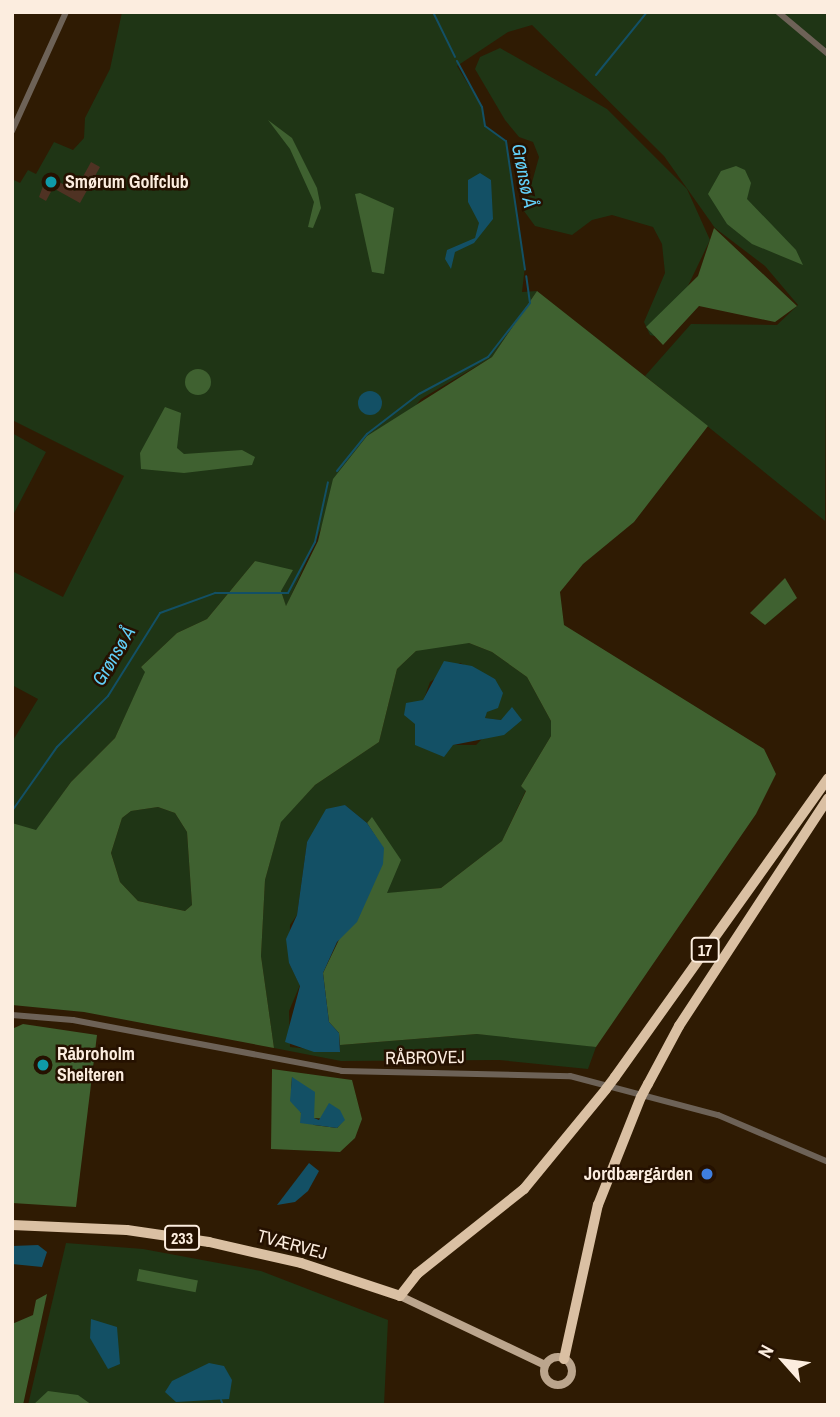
<!DOCTYPE html>
<html>
<head>
<meta charset="utf-8">
<style>
	body { margin:0 }
	#map { position:relative; width:840px; height:1417px; overflow:hidden; background:#2f1b03; font-family:"Archivo Narrow",sans-serif }
	div>[style] { position:absolute }
	[style*='--x'] { left:calc(var(--x)*1px); top:calc(var(--y)*1px); width:calc(var(--w)*1px); rotate:calc(var(--a)*1deg) }
	.green>* { inset:0; background:#1f3515 }
	.forest>* { inset:0; background:#3f6130; transform-origin:0 0 }
	.round { border-radius:50% }
	.water>* { inset:0; background:#135065 }
	.stream>* { height:2px; margin:-1px; padding:0 1px; transform-origin:1px; border-radius:1px; background:#135065 }
	.building>* { inset:0; background:#4f3223 }
	.minor>* { height:6px; margin:-3px; padding:0 3px; transform-origin:3px; border-radius:3px; background:#6d6257 }
	.major>* { height:8px; margin:-4px; padding:0 4px; transform-origin:4px; border-radius:4px; background:#bba58d }
	.major>.ring { margin:-4px; padding:0; box-sizing:content-box; background:none; border:8px solid #bba58d; border-radius:50% }
	.highway>* { height:10px; margin:-5px; padding:0 5px; transform-origin:5px; border-radius:5px; background:#dac0a3 }
	.highway-bridge>* { height:10px; margin:-5px; padding:0 5px; transform-origin:5px; border-radius:5px; background:#dac0a3 }
	.dots>* { width:19px; height:19px; translate:-50% -50%; box-sizing:border-box; border:4px solid #251100; border-radius:50% }
	span { translate:-50% -50%; white-space:nowrap; text-align:center; line-height:1.15; -webkit-text-stroke:5px #251100; paint-order:stroke }
	.shield-label span { padding:2px 5px; background:#251100; border:2px solid; border-radius:5px; -webkit-text-stroke-width:0 }
	.shield-label { font-size:16px; color:#fceddf; font-weight:700 }
	.poi-label { font-size:18px; color:#fceddf; font-weight:700 }
	.left { translate:0 -50%; text-align:left }
	.right { translate:-100% -50%; text-align:right }
	.street-label { font-size:18px; color:#fceddf }
	.water-label { font-size:19px; color:#62d0f9; font-style:italic }
	.frame { position:absolute; inset:0; border:14px solid #fceddf; pointer-events:none }
	.north { position:absolute; left:749px; top:1326px; width:70px; height:70px; -webkit-text-stroke:5px #251100; paint-order:stroke; rotate:298deg; font-size:19px; font-weight:700; line-height:28px; text-align:center; color:#fceddf }
	.north::after { content:''; display:block; margin:auto; width:24px; height:32px; background:#fceddf; clip-path:polygon(50% 0,100% 100%,50% 72%,0 100%) }
</style>
</head>
<body>
<div id="map">
	<div class="green">
		<div style="clip-path:polygon(122px 12px,828px 12px,825px 521px,645px 376px,691px 324px,777px 325px,798px 305px,765px 266px,715px 228px,664px 156px,532px 25px,508px 32px,457px 66px,482px 107px,485px 126px,506px 141px,525px 266px,522px 292px,537px 291px,492px 357px,421px 399px,322px 526px,286px 607px,281px 591px,255px 561px,207px 619px,177px 633px,141px 667px,146px 671px,115px 738px,71px 782px,36px 831px,12px 823px,12px 742px,38px 699px,12px 685px,12px 571px,63px 597px,124px 476px,12px 420px,12px 179px,20px 183px,28px 170px,36px 174px,54px 142px,73px 150px,84px 138px,85px 118px,110px 69px)"></div>
		<div style="clip-path:polygon(500px 48px,607px 109px,687px 189px,710px 240px,663px 338px,650px 335px,644px 322px,665px 273px,662px 244px,653px 227px,612px 215px,592px 220px,572px 235px,535px 226px,524px 211px,539px 157px,533px 142px,519px 137px,505px 120px,475px 69px,480px 57px)"></div>
		<div style="clip-path:polygon(12px 433px,46px 452px,12px 517px)"></div>
		<div style="clip-path:polygon(evenodd,440px 643px,469px 643px,492px 652px,527px 677px,551px 721px,551px 736px,521px 786px,526px 790px,502px 841px,441px 888px,386px 894px,372px 818px,367px 823px,345px 805px,307px 842px,297px 915px,290px 925px,289px 963px,300px 985px,289px 1011px,290px 1047px,340px 1052px,340px 1045px,477px 1034px,536px 1037px,596px 1047px,588px 1069px,499px 1060px,341px 1061px,274px 1048px,261px 956px,265px 880px,281px 821px,315px 785px,379px 742px,397px 669px,416px 651px,440px 643px,460px 663px,495px 679px,485px 718px,501px 720px,476px 745px,453px 745px,417px 732px,415px 724px,430px 682px,460px 663px)"></div>
		<div style="clip-path:polygon(158px 807px,175px 813px,187px 832px,192px 905px,185px 911px,138px 901px,120px 882px,111px 853px,122px 818px,131px 811px)"></div>
		<div style="clip-path:polygon(66px 1243px,143px 1249px,261px 1271px,388px 1320px,384px 1405px,28px 1405px)"></div>
	</div>
	<div class="forest">
		<div style="clip-path:polygon(268px 120px,292px 138px,317px 188px,321px 208px,313px 228px,308px 227px,314px 202px,290px 149px)"></div>
		<div style="clip-path:polygon(736px 166px,745px 170px,751px 183px,747px 199px,796px 250px,803px 265px,752px 244px,727px 224px,708px 194px,721px 171px)"></div>
		<div style="clip-path:polygon(360px 193px,394px 208px,384px 274px,372px 272px,355px 194px)"></div>
		<div style="clip-path:polygon(714px 228px,797px 306px,775px 322px,699px 306px,663px 345px,646px 327px,698px 276px)"></div>
		<div style="clip-path:polygon(evenodd,537px 291px,708px 426px,634px 522px,583px 564px,560px 592px,564px 625px,764px 749px,776px 774px,756px 814px,596px 1047px,477px 1034px,340px 1045px,339px 1033px,329px 1022px,323px 973px,383px 848px,367px 823px,372px 817px,401px 860px,387px 893px,441px 888px,502px 841px,526px 791px,521px 786px,551px 736px,551px 721px,527px 677px,492px 652px,469px 643px,416px 651px,397px 669px,379px 742px,315px 785px,281px 822px,265px 880px,261px 956px,274px 1048px,84px 1012px,12px 1005px,12px 823px,36px 830px,71px 782px,115px 738px,145px 672px,141px 667px,177px 633px,207px 619px,255px 561px,293px 570px,281px 591px,286px 606px,318px 541px,333px 479px,367px 436px,492px 357px,537px 291px,158px 807px,175px 813px,187px 832px,192px 905px,185px 911px,138px 901px,120px 882px,111px 853px,122px 818px,131px 811px,158px 807px)"></div>
		<div class="round" style="left:185px;top:369px;width:26px;height:26px"></div>
		<div style="clip-path:polygon(165px 407px,181px 413px,177px 448px,184px 454px,242px 450px,255px 457px,252px 465px,184px 473px,141px 469px,140px 453px)"></div>
		<div style="clip-path:polygon(785px 578px,797px 598px,765px 625px,750px 613px)"></div>
		<div style="clip-path:polygon(23px 1024px,97px 1035px,76px 1207px,12px 1203px,12px 1029px)"></div>
		<div style="clip-path:polygon(evenodd,272px 1069px,352px 1080px,362px 1119px,355px 1138px,340px 1152px,271px 1149px,272px 1069px,292px 1077px,314px 1118px,344px 1120px,337px 1128px,314px 1125px,301px 1113px,291px 1092px,292px 1077px)"></div>
		<div style="left:139px;top:1269px;width:60px;height:12px;rotate:11deg"></div>
		<div style="clip-path:polygon(47px 1294px,23px 1405px,12px 1405px,12px 1324px,33px 1315px,36px 1300px)"></div>
		<div style="clip-path:polygon(48px 1391px,78px 1395px,92px 1405px,33px 1405px)"></div>
	</div>
	<div class="water">
		<div style="clip-path:polygon(480px 173px,491px 180px,493px 219px,474px 243px,455px 252px,451px 269px,445px 259px,447px 250px,475px 238px,479px 223px,468px 202px,468px 180px)"></div>
		<div class="round" style="left:358px;top:391px;width:24px;height:24px"></div>
		<div style="clip-path:polygon(444px 661px,472px 666px,495px 679px,503px 693px,498px 708px,487px 712px,485px 718px,501px 720px,512px 707px,522px 720px,504px 735px,453px 745px,444px 757px,415px 745px,415px 724px,404px 715px,406px 703px,423px 700px)"></div>
		<div style="clip-path:polygon(345px 805px,367px 823px,384px 848px,383px 864px,357px 922px,337px 942px,323px 973px,329px 1022px,339px 1033px,340px 1052px,314px 1052px,285px 1042px,300px 986px,289px 963px,286px 939px,297px 915px,307px 842px,326px 809px)"></div>
		<div style="clip-path:polygon(292px 1077px,315px 1092px,314px 1118px,319px 1120px,329px 1103px,340px 1110px,345px 1120px,337px 1128px,300px 1123px,301px 1113px,290px 1101px)"></div>
		<div style="clip-path:polygon(309px 1163px,319px 1171px,308px 1191px,295px 1202px,277px 1205px)"></div>
		<div style="clip-path:polygon(38px 1245px,47px 1252px,42px 1267px,12px 1264px,12px 1246px)"></div>
		<div style="clip-path:polygon(91px 1319px,117px 1327px,120px 1364px,108px 1369px,90px 1338px)"></div>
		<div style="clip-path:polygon(209px 1363px,224px 1366px,232px 1380px,229px 1399px,176px 1402px,165px 1392px,172px 1381px)"></div>
	</div>
	<div class="stream">
		<div style="--x:433;--y:12;--w:50;--a:63.9"></div>
		<div style="--x:457;--y:61;--w:52;--a:61.5"></div>
		<div style="--x:482;--y:107;--w:19;--a:81"></div>
		<div style="--x:485;--y:126;--w:26;--a:36"></div>
		<div style="--x:506;--y:141;--w:130;--a:81.6"></div>
		<div style="--x:596;--y:75;--w:81;--a:-51"></div>
		<div style="--x:337;--y:471;--w:48;--a:-51"></div>
		<div style="--x:367;--y:434;--w:66;--a:-37.6"></div>
		<div style="--x:419;--y:394;--w:78;--a:-28.2"></div>
		<div style="--x:488;--y:357;--w:68;--a:-52.1"></div>
		<div style="--x:530;--y:303;--w:27;--a:-98"></div>
		<div style="--x:12;--y:811;--w:78;--a:-54.9"></div>
		<div style="--x:57;--y:747;--w:72;--a:-45"></div>
		<div style="--x:108;--y:696;--w:98;--a:-57.9"></div>
		<div style="--x:160;--y:613;--w:59;--a:-20"></div>
		<div style="--x:215;--y:593;--w:73;--a:0"></div>
		<div style="--x:288;--y:593;--w:58;--a:-62.1"></div>
		<div style="--x:315;--y:542;--w:61;--a:-77.8"></div>
		<div style="--x:221;--y:1400;--w:5;--a:68"></div>
	</div>
	<div class="building">
		<div style="clip-path:polygon(91px 162px,100px 167px,80px 203px,53px 188px,46px 201px,39px 197px,47px 175px,75px 191px)"></div>
	</div>
	<div class="minor">
		<div style="--x:778;--y:12;--w:65;--a:40"></div>
		<div style="--x:12;--y:131;--w:131;--a:-65.6"></div>
		<div style="--x:12;--y:1015;--w:61;--a:4.7"></div>
		<div style="--x:73;--y:1020;--w:274;--a:10.7"></div>
		<div style="--x:342;--y:1071;--w:228;--a:1.3"></div>
		<div style="--x:570;--y:1076;--w:153;--a:14.8"></div>
		<div style="--x:718;--y:1115;--w:120;--a:23.1"></div>
	</div>
	<div class="major">
		<div style="--x:400;--y:1296;--w:161;--a:25.4"></div>
		<div class="ring" style="left:544px;top:1357px;width:20px;height:20px"></div>
	</div>
	<div class="highway">
		<div style="--x:615;--y:1077;--w:367;--a:-54.5"></div>
		<div style="--x:648;--y:1084;--w:66;--a:-61.9"></div>
		<div style="--x:679;--y:1026;--w:272;--a:-56.8"></div>
		<div style="--x:12;--y:1225;--w:115;--a:2.5"></div>
		<div style="--x:127;--y:1230;--w:83;--a:8.3"></div>
		<div style="--x:209;--y:1242;--w:94;--a:12.9"></div>
		<div style="--x:301;--y:1263;--w:104;--a:18.4"></div>
		<div style="--x:400;--y:1296;--w:28;--a:-52"></div>
		<div style="--x:417;--y:1274;--w:137;--a:-38.5"></div>
		<div style="--x:524;--y:1189;--w:129;--a:-50.6"></div>
		<div style="--x:564;--y:1359;--w:158;--a:-77.6"></div>
		<div style="--x:598;--y:1205;--w:116;--a:-68.3"></div>
	</div>
	<div class="highway-bridge">
		<div style="--x:606;--y:1089;--w:15;--a:-53"></div>
		<div style="--x:641;--y:1097;--w:15;--a:-62"></div>
	</div>
	<div class="dots">
		<div style="left:51px;top:182px;background:#0f9aa8"></div>
		<div style="left:43px;top:1065px;background:#0f9aa8"></div>
		<div style="left:707px;top:1174px;background:#3f7fe0"></div>
	</div>
	<div class="shield-label">
		<span style="left:705px;top:950px">17</span>
		<span style="left:182px;top:1238px">233</span>
	</div>
	<div class="poi-label">
		<span class="left" style="left:65px;top:182px">Smørum Golfclub</span>
		<span class="left" style="left:57px;top:1065px">Råbroholm<br>Shelteren</span>
		<span class="right" style="left:693px;top:1174px">Jordbærgården</span>
	</div>
	<div class="street-label">
		<span style="left:425px;top:1058px;rotate:-1deg">RÅBROVEJ</span>
		<span style="left:292px;top:1245px;rotate:15deg">TVÆRVEJ</span>
	</div>
	<div class="water-label">
		<span style="left:524px;top:176px;rotate:79deg">Grønsø Å</span>
		<span style="left:114px;top:656px;rotate:-59deg">Grønsø Å</span>
	</div>
	<div class="frame"></div>
	<div class="north">N</div>
</div>
</body>
</html>
